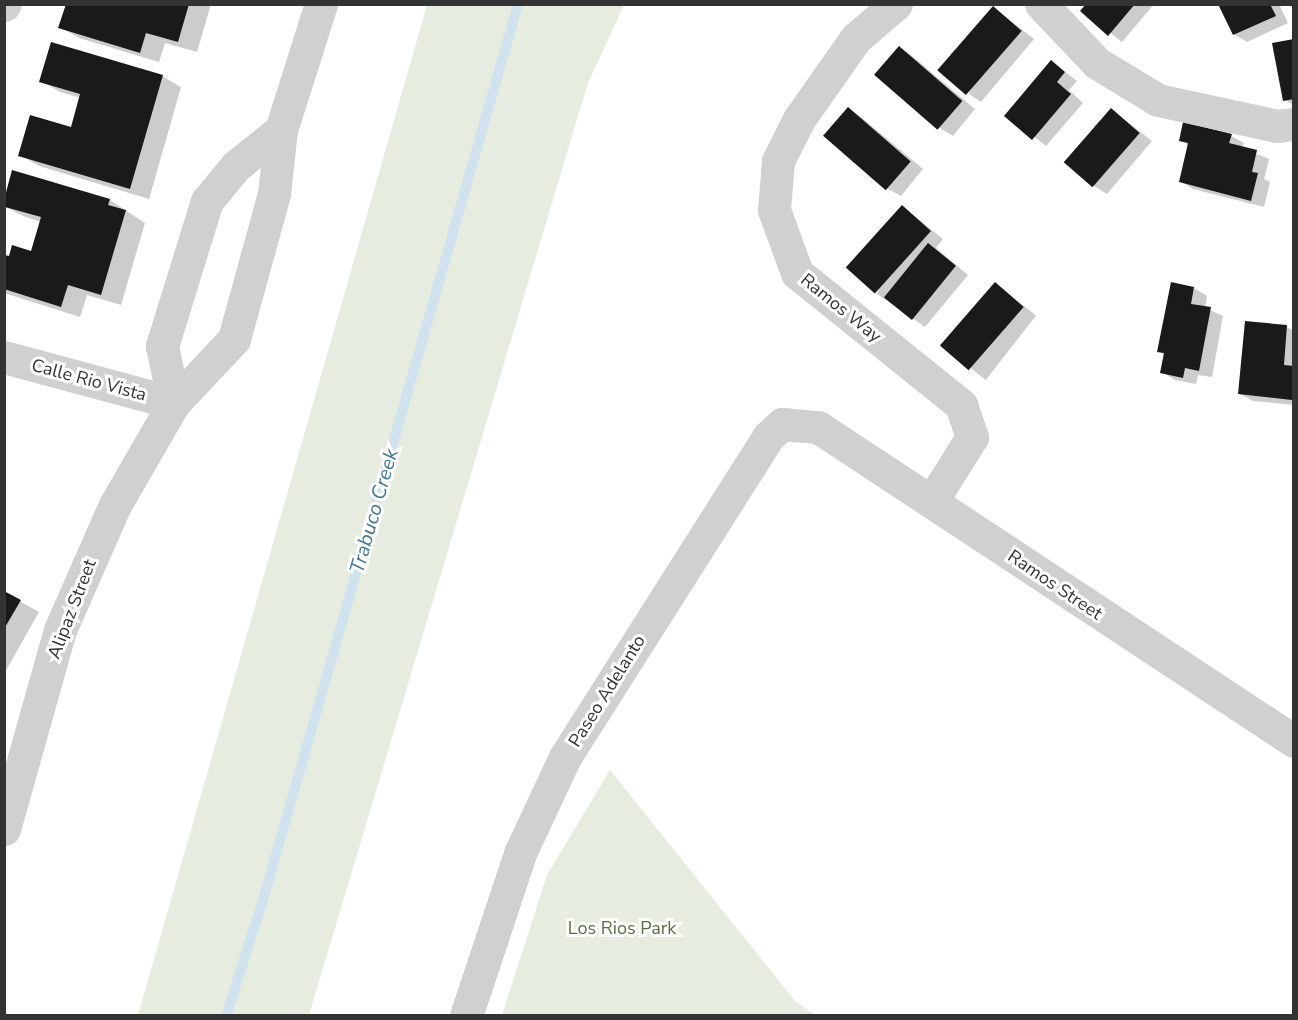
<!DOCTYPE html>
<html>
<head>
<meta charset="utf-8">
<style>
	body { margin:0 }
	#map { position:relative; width:1298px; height:1020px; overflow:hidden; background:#fff; font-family:"Nunito Sans",sans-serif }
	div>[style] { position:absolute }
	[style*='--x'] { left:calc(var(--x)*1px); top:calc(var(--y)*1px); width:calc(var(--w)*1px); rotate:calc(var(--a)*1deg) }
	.green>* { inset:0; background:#e6ecdf }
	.shadow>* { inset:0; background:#0003; transform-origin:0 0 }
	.stream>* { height:10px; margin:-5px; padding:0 5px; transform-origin:5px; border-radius:5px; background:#cfe2ee }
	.building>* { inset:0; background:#1a1a1a; transform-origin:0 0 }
	.minor>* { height:33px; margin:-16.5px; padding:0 16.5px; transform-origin:16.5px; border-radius:16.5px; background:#d0d0d0 }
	span { translate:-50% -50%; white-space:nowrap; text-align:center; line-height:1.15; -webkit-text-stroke:6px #fff; paint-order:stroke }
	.street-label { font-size:18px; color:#333 }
	.park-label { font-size:18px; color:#56703f }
	.water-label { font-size:20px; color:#3f7597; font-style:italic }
	.frame { position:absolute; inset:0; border:6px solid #333; pointer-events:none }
</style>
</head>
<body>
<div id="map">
	<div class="green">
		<div style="clip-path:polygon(427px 5px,624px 5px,588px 83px,309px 1015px,138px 1015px)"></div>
		<div style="clip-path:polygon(610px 770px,795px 1001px,815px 1015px,502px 1015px,547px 875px)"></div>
	</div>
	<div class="shadow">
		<div style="clip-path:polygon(67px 4px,98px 4px,109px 8px,110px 4px,211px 4px,197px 52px,165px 43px,159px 62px,79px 38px,60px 27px)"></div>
		<div style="clip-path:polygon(1088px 4px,1154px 4px,1122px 42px,1082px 11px)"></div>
		<div style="clip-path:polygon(1220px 4px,1282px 4px,1280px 6px,1288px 23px,1247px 42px,1234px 34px)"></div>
		<div style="clip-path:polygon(994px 8px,1034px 39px,981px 102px,969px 94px)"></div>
		<div style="clip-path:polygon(1294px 41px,1294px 105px,1284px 100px)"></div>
		<div style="clip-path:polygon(899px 48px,912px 56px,975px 109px,953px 136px,940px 128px)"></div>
		<div style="clip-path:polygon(1051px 61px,1077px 81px,1069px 90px,1083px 103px,1046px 146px,1006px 115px)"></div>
		<div style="clip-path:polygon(162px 76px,181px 87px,149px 199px,39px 166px,20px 155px,72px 129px,81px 98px,60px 92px,41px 81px)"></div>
		<div style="clip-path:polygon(848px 109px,861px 117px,923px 169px,901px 196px,888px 189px)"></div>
		<div style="clip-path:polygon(1112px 110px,1152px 141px,1107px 194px,1094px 186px)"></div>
		<div style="clip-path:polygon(1231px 136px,1244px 143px,1242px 148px,1269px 159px,1264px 179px,1270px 182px,1264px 207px,1193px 189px,1180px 181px,1189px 145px,1180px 140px)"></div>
		<div style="clip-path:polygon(13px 171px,110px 200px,145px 223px,121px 305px,87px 295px,80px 317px,4px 293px,4px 256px,32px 253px,41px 222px,23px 216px,4px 206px)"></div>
		<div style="clip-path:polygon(903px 207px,943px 239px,936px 248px,968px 275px,925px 327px,877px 294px)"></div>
		<div style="left:996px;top:284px;width:51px;height:82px;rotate:38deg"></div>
		<div style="clip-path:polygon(1194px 288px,1207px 296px,1205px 308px,1223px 316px,1212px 377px,1198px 375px,1196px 384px,1175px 380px,1162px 372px,1165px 355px,1159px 352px)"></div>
		<div style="clip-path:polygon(1287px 327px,1294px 331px,1294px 405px,1253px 401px,1240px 394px)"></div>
		<div style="clip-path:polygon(4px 593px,39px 612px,4px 674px)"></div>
	</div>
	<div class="stream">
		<div style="--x:226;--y:1016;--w:122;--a:-72.3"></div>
		<div style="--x:263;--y:900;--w:932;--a:-74.11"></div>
	</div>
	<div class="building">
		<div style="clip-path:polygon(66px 4px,108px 6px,189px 4px,178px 42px,146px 33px,140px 53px,58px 28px)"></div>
		<div style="clip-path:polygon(1086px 4px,1135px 4px,1108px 36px,1080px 11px)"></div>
		<div style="clip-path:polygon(1218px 4px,1270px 4px,1276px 16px,1233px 35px)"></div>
		<div style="left:993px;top:6px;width:38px;height:85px;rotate:41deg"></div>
		<div style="clip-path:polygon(1294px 39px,1294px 99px,1283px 101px,1272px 43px)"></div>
		<div style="clip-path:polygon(51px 42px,163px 75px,130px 189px,18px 156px,30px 115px,71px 127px,80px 94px,39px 82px)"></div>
		<div style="left:899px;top:46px;width:84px;height:38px;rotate:41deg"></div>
		<div style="clip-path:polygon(1051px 60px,1065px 72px,1057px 82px,1071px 94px,1032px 140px,1004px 116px)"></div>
		<div style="left:848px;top:107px;width:83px;height:38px;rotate:41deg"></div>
		<div style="left:1111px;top:108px;width:38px;height:72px;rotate:41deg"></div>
		<div style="clip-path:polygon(1183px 122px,1232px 134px,1229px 143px,1257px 150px,1252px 172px,1258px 173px,1251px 201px,1179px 182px,1188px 143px,1179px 141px)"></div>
		<div style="clip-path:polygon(12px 170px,110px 199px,108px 205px,126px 210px,101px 295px,68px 285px,61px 307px,4px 289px,4px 255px,9px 256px,12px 245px,31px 251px,41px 217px,5px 207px,5px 196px)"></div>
		<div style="left:902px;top:205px;width:39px;height:84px;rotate:42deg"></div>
		<div style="left:928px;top:243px;width:36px;height:70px;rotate:39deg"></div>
		<div style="left:995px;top:282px;width:38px;height:84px;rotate:41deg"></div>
		<div style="clip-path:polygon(1171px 282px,1194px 287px,1191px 304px,1211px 307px,1199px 371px,1185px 368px,1183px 378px,1160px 373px,1164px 353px,1157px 352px)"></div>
		<div style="clip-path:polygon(1245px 321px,1287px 325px,1284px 365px,1294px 366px,1292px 400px,1238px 394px)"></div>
		<div style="clip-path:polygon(4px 591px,21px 600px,4px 629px)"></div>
	</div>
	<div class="minor">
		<div style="--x:896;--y:4;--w:52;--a:139.6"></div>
		<div style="--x:856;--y:38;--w:99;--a:125.1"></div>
		<div style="--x:799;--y:119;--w:47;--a:116.6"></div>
		<div style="--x:778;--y:161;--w:49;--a:94.7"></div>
		<div style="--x:774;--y:210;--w:67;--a:69.9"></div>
		<div style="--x:797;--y:273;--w:211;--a:38.8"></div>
		<div style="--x:961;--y:405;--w:34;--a:71"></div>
		<div style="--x:972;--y:437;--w:75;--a:122"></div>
		<div style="--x:1041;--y:4;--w:81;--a:46.5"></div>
		<div style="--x:1097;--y:63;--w:71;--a:31.2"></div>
		<div style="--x:1158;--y:100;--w:122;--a:12.3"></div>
		<div style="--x:1277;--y:126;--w:17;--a:-7"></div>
		<div style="--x:4;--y:5;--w:1;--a:-45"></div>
		<div style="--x:4;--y:357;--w:176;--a:15.1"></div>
		<div style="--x:174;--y:403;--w:58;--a:-101.9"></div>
		<div style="--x:162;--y:346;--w:152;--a:-72.8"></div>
		<div style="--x:207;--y:201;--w:45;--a:-50.4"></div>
		<div style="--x:236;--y:166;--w:58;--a:-38.7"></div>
		<div style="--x:4;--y:829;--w:207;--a:-74.3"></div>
		<div style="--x:60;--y:630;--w:137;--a:-66.3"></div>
		<div style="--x:115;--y:505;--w:118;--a:-60"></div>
		<div style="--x:174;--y:403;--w:88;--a:-46.8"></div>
		<div style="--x:234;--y:339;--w:150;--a:-74.6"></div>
		<div style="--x:274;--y:194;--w:64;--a:-83.8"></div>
		<div style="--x:281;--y:130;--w:132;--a:-72.4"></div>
		<div style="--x:466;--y:1016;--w:174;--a:-71.6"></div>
		<div style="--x:521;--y:851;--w:104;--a:-64.9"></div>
		<div style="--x:565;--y:757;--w:379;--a:-57.6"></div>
		<div style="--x:768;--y:437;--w:19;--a:-43"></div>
		<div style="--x:782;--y:424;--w:36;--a:5"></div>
		<div style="--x:818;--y:427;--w:570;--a:33.41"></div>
	</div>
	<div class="street-label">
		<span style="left:841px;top:308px;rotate:39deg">Ramos Way</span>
		<span style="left:89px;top:380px;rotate:15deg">Calle Rio Vista</span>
		<span style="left:1055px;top:585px;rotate:34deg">Ramos Street</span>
		<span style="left:72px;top:609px;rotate:-69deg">Alipaz Street</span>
		<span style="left:607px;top:691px;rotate:-58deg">Paseo Adelanto</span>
	</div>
	<div class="park-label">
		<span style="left:622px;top:928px">Los Rios Park</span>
	</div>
	<div class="water-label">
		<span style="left:374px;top:511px;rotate:-74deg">Trabuco Creek</span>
	</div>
	<div class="frame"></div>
</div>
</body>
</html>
